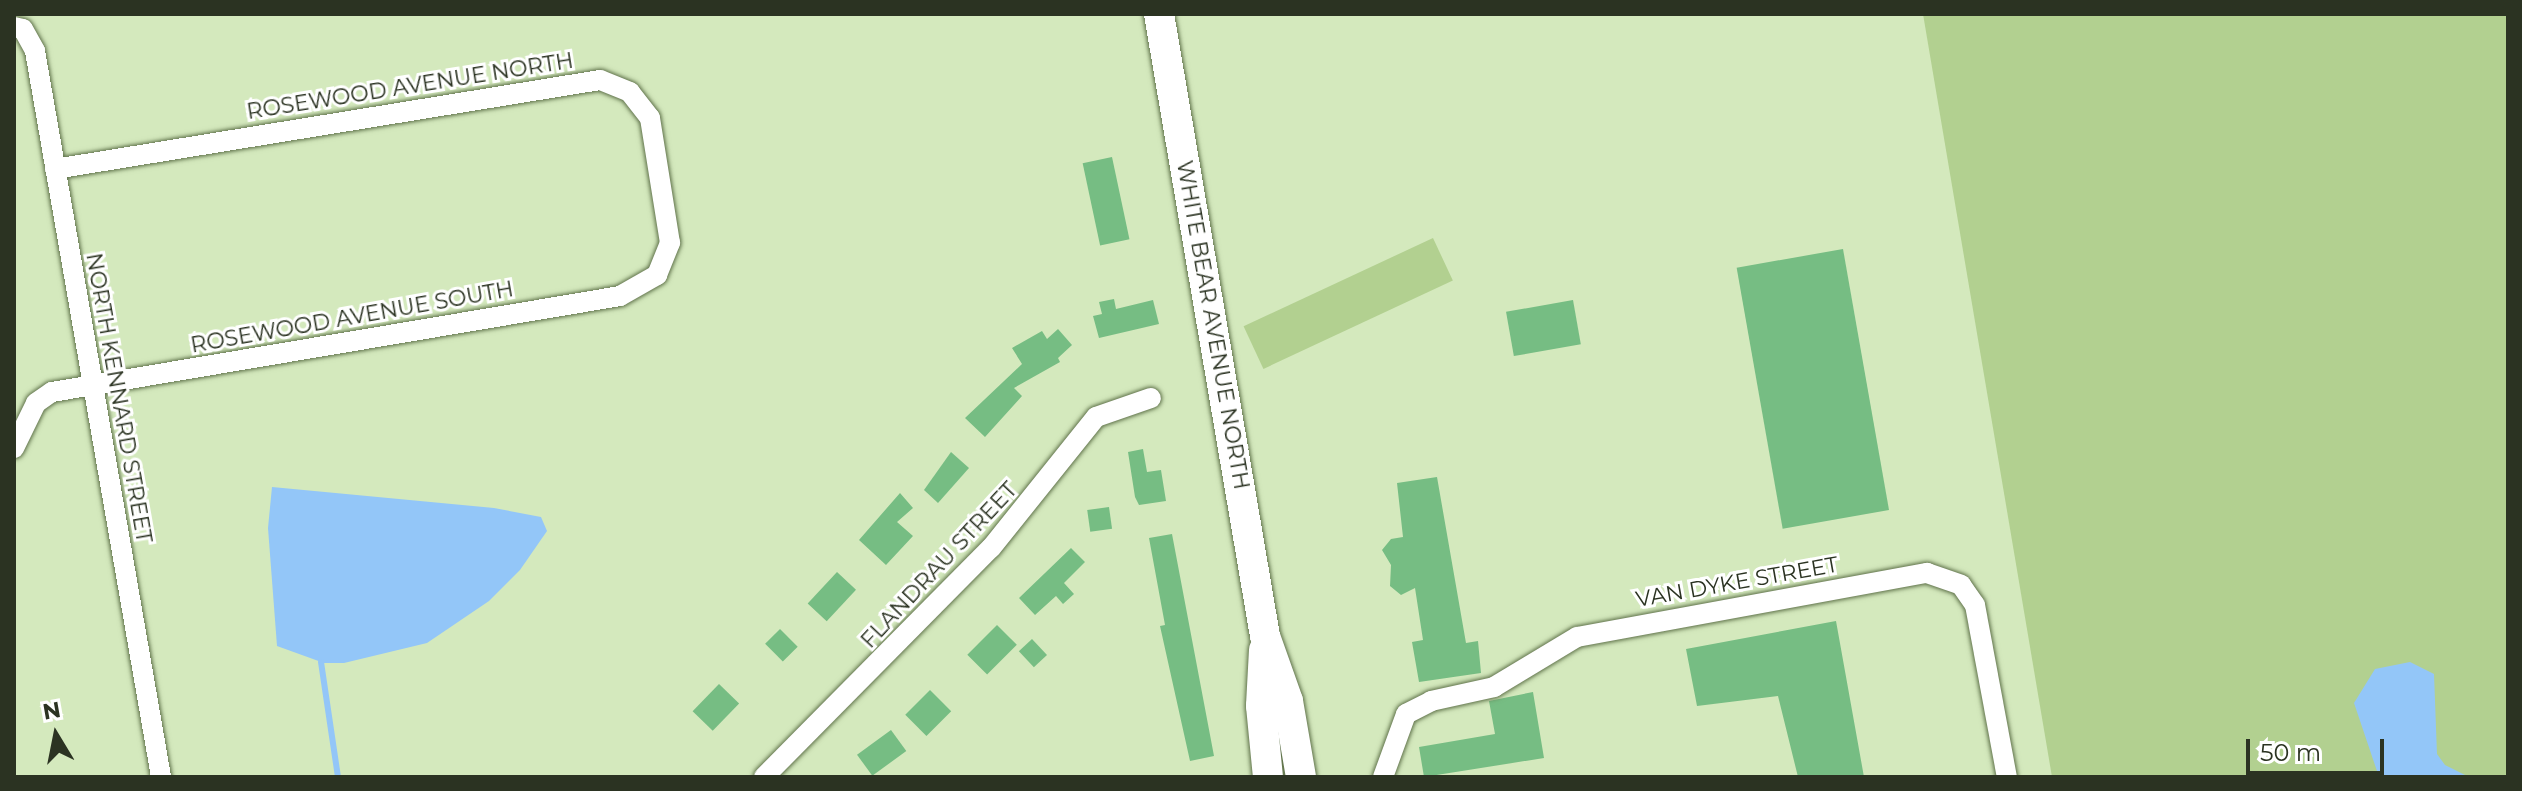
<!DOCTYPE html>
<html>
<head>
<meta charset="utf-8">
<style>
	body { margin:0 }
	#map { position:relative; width:2522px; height:791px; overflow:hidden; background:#d4e9bd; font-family:Montserrat,sans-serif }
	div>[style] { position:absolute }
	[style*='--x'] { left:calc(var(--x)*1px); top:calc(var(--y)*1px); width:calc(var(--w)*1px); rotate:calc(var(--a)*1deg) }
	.green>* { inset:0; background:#b2d090; transform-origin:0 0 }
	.water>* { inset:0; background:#93c6f8 }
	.stream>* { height:6px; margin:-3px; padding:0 3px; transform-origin:3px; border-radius:3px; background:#93c6f8 }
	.building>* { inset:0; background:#76bd83; transform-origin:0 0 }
	.roads { filter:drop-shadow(0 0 2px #60734b) drop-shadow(0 0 2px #60734b) }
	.street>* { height:20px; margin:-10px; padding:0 10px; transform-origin:10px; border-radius:10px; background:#fff }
	.secondary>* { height:30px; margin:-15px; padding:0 15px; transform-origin:15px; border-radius:15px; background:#fff }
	span { translate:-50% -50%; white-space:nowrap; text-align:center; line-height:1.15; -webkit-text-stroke:6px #fff; paint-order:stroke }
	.street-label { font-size:22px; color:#2b3322 }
	.frame { position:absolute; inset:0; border:16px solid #2b3322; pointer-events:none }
	.north { position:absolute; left:16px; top:695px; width:80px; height:80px; -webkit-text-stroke:6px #fff; paint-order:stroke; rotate:350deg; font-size:22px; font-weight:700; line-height:32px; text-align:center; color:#2b3322 }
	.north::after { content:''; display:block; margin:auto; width:28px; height:36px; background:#2b3322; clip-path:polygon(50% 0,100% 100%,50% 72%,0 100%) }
	.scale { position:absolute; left:2246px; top:739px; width:138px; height:36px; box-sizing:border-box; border:4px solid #2b3322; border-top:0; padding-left:10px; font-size:24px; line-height:28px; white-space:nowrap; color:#2b3322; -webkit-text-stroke:6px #fff; paint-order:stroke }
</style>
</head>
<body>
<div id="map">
	<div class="green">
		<div style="clip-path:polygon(1923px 14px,2508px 14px,2508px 777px,2052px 777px)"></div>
		<div style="left:1433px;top:238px;width:47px;height:209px;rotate:65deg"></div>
	</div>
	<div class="water">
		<div style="clip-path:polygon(272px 487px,494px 508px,541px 517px,547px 531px,520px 570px,489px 601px,427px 643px,344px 663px,324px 663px,277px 646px,268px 528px)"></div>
		<div style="clip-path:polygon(2410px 662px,2434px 674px,2437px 754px,2445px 765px,2469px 777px,2379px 777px,2354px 703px,2375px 669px)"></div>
	</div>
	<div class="stream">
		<div style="--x:321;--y:662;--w:116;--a:81.6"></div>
	</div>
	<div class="building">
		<div style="left:1112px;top:157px;width:84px;height:30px;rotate:78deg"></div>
		<div style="left:1843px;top:249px;width:265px;height:108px;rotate:80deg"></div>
		<div style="clip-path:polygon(1114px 299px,1116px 309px,1153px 300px,1159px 324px,1099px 338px,1093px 316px,1102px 314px,1099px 302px)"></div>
		<div style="left:1573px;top:300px;width:45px;height:68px;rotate:80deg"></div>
		<div style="clip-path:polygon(1058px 329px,1072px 345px,1058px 358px,1060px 362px,1014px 388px,1022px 396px,985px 437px,965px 418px,1022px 364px,1012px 348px,1042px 331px,1047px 339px)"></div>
		<div style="clip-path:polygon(1143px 449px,1147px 472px,1161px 470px,1166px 501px,1139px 505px,1135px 497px,1128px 452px)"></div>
		<div style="clip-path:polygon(951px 452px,969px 468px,938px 503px,924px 490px)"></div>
		<div style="clip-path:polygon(1437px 477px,1466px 643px,1478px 641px,1481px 673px,1419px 682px,1412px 642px,1423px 640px,1415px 588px,1401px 595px,1390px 586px,1391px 565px,1382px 550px,1391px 539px,1403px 537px,1397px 483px)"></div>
		<div style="clip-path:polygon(900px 493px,913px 508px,897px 522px,913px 536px,886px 565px,859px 540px)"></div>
		<div style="left:1109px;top:507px;width:22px;height:22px;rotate:82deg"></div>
		<div style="clip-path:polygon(1172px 534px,1214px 756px,1190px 761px,1160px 626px,1165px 625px,1149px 538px)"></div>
		<div style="clip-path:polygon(1071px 548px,1085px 562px,1064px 583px,1074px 594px,1063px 604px,1056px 596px,1035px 615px,1019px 598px)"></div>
		<div style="left:837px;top:572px;width:26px;height:43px;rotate:43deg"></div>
		<div style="clip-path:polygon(1836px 621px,1864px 777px,1798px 777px,1778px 696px,1697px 706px,1686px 649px)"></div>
		<div style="left:997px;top:625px;width:28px;height:42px;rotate:45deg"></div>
		<div style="left:780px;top:629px;width:25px;height:21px;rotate:45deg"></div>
		<div style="left:1032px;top:639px;width:22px;height:18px;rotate:47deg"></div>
		<div style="left:719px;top:684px;width:28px;height:38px;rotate:44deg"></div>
		<div style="left:930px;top:690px;width:30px;height:35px;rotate:45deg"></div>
		<div style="clip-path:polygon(1533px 692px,1544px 758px,1424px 777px,1419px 747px,1495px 734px,1489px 701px)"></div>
		<div style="left:891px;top:730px;width:26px;height:42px;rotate:54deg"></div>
	</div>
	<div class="roads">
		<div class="street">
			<div style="--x:14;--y:27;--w:9;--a:13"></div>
			<div style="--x:23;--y:29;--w:25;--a:61"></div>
			<div style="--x:35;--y:51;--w:737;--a:80.15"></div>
			<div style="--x:14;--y:448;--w:50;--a:-63.9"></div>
			<div style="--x:36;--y:403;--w:19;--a:-35"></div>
			<div style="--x:52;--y:392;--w:576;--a:-9.59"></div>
			<div style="--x:620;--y:296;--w:43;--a:-29.6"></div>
			<div style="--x:657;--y:275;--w:35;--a:-68"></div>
			<div style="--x:670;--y:243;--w:127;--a:-99.1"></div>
			<div style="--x:650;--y:118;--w:33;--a:-128"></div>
			<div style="--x:630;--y:92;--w:32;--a:-158"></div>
			<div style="--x:600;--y:80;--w:552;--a:170.73"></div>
			<div style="--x:764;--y:777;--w:322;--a:-45.3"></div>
			<div style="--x:991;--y:548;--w:168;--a:-51.3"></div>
			<div style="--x:1096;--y:417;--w:58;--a:-19.1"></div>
			<div style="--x:1383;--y:777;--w:67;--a:-69.9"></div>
			<div style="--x:1406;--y:714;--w:28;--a:-27"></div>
			<div style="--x:1431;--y:701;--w:65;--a:-12.5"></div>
			<div style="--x:1494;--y:687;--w:97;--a:-31.1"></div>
			<div style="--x:1577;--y:637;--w:356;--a:-10.4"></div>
			<div style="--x:1927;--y:573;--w:36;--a:19"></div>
			<div style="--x:1961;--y:585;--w:24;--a:55"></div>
			<div style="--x:1975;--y:605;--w:175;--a:79.5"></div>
		</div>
		<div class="secondary">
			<div style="--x:1159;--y:14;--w:631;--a:80.33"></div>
			<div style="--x:1265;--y:636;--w:69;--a:70.5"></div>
			<div style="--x:1288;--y:701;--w:77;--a:80.3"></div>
			<div style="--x:1264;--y:650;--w:56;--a:93.1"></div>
			<div style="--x:1261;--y:706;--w:71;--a:84.4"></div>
		</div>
	</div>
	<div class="street-label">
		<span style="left:410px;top:86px;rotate:-9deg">ROSEWOOD AVENUE NORTH</span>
		<span style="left:352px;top:317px;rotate:-10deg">ROSEWOOD AVENUE SOUTH</span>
		<span style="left:1213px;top:325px;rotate:80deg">WHITE BEAR AVENUE NORTH</span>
		<span style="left:119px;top:398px;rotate:80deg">NORTH KENNARD STREET</span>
		<span style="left:939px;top:565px;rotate:-47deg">FLANDRAU STREET</span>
		<span style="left:1737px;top:582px;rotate:-10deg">VAN DYKE STREET</span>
	</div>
	<div class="frame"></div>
	<div class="north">N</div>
	<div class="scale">50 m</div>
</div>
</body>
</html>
